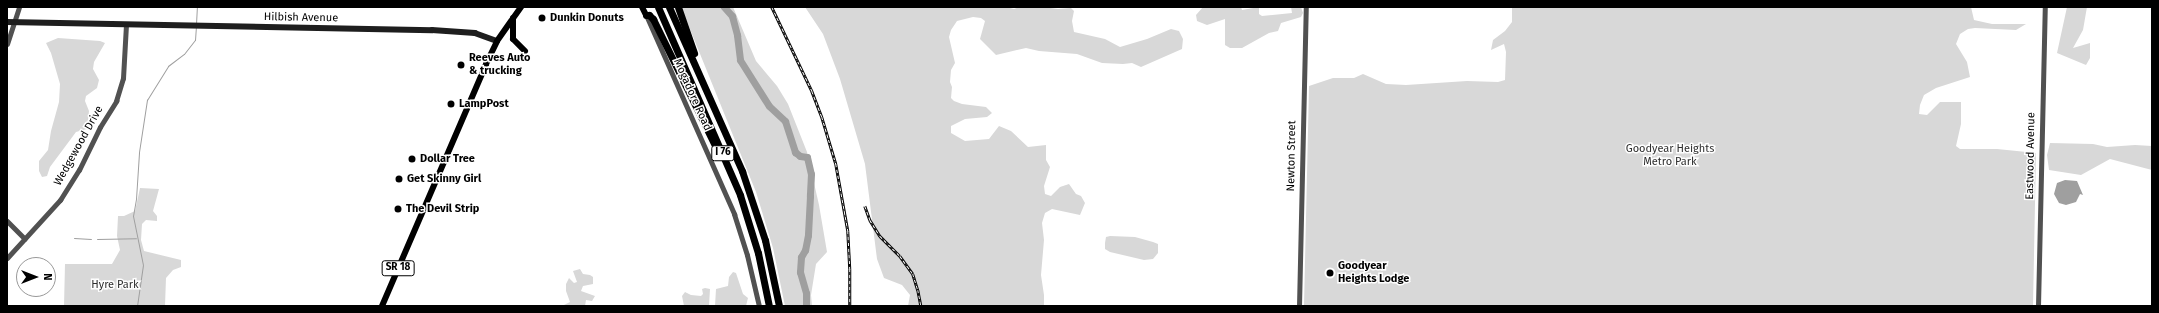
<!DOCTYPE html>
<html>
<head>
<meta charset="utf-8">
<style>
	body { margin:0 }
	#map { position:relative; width:2159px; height:313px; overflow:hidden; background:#fff; font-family:"Fira Sans",sans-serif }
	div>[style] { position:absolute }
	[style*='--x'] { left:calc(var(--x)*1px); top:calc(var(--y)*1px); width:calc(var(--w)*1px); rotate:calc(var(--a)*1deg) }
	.green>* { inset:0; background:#d8d8d8 }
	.water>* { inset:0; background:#9f9f9f }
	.stream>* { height:1px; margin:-0.5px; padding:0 0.5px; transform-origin:0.5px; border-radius:0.5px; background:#9f9f9f }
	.river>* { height:7px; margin:-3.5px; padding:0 3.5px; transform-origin:3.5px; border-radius:3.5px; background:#9f9f9f }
	.tertiary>* { height:5px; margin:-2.5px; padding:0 2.5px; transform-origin:2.5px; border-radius:2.5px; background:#515151 }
	.secondary>* { height:5.5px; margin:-2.75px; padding:0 2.75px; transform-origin:2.75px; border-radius:2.75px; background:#1e1e1e }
	.primary>* { height:6px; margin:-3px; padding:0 3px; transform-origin:3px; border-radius:3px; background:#000 }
	.motorway>* { height:7px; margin:-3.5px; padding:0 3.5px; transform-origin:3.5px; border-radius:3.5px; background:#000 }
	.rail>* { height:2.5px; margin-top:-1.25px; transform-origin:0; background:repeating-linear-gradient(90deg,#fff 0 3px,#000 0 6px); box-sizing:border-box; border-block:1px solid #000 }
	.dots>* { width:11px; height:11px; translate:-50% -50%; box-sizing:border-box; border:2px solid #fff; border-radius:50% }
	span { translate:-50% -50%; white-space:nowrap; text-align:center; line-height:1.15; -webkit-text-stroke:3px #fff; paint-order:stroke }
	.shield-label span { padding:1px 3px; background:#fff; border:1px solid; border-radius:3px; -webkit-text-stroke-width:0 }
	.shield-label { font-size:10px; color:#000; font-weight:700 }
	.street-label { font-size:11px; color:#000 }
	.poi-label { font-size:11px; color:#000; font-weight:700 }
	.left { translate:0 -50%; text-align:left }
	.park-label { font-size:11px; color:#2f2f2f }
	.frame { position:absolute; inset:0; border:8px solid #000; pointer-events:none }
	.north { position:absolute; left:16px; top:257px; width:40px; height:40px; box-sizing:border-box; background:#fff; border:1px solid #999; border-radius:50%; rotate:90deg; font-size:11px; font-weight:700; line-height:16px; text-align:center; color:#000 }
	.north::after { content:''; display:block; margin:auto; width:14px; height:18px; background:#000; clip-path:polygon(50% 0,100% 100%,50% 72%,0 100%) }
</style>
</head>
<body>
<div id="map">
	<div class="green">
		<div style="clip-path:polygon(681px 7px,733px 7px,756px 61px,777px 86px,788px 104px,807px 152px,819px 205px,827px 252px,816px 264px,811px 295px,812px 306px,785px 306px,773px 248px,756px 192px)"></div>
		<div style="clip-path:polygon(805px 7px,1006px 7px,1014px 9px,1019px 7px,1043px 7px,1058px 9px,1071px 8px,1074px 11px,1072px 21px,1074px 32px,1105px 39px,1120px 47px,1147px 39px,1171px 29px,1179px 31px,1183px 39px,1182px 49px,1141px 67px,1132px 63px,1123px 64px,1102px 63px,1077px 54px,1039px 51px,1026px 48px,996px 55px,980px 39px,985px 21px,981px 18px,973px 17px,957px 21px,951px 30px,949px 37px,955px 63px,951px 70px,950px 82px,952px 87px,951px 98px,954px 101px,962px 104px,986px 107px,992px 113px,987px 117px,965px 119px,951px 126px,951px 133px,965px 141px,989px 139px,999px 126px,1011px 131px,1028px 147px,1046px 145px,1046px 160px,1050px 167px,1044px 186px,1045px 194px,1051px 196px,1060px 187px,1069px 184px,1076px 194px,1081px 196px,1085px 203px,1080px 215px,1052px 209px,1045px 213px,1042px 223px,1044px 240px,1041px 275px,1044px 295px,1044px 306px,908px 306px,910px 295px,902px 285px,884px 278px,877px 259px,865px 164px,840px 79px,823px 34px)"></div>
		<div style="clip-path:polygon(1203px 7px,1241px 7px,1242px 10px,1259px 7px,1259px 14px,1262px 16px,1292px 13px,1291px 7px,1301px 7px,1303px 13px,1301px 17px,1281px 23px,1278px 31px,1269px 33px,1242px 48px,1230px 48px,1225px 45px,1225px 19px,1207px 25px,1197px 21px,1196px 15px)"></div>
		<div style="clip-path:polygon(1512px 7px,1971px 7px,1974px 20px,1992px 24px,2026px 24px,2016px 30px,1975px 28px,1968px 29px,1960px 34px,1956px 44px,1967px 62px,1970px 77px,1936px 88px,1924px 95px,1920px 105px,1919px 114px,1927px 115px,1940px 102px,1961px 102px,1961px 124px,1956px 146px,1960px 149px,1997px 149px,2036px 153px,2033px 306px,1304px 306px,1309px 86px,1333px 78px,1354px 78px,1363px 74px,1386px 84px,1406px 85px,1467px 81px,1498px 82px,1505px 80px,1506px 52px,1504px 44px,1491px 50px,1493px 40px,1505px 31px,1512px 22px)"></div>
		<div style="clip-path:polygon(2067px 7px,2087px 7px,2083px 30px,2073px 48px,2090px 43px,2090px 58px,2086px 65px,2057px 53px)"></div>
		<div style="clip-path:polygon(58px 38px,100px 41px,105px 43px,94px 62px,93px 69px,99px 80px,97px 88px,86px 96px,85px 101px,89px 111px,87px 129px,76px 132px,50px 167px,47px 176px,42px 177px,39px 171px,39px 161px,48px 150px,51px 131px,59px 102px,60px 84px,51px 53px,46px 43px)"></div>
		<div style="clip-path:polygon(2050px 143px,2093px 144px,2107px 147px,2135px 145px,2152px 146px,2152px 170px,2110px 159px,2081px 175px,2049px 170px,2047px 155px)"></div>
		<div style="clip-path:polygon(140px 188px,159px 189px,153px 211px,157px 216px,157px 221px,146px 220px,142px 224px,141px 240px,144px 251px,181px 260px,181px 267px,173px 270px,166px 278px,165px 306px,64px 306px,65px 264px,112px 264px,120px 250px,117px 236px,118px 216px,124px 216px,135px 211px)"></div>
		<div style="clip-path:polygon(1110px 236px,1135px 237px,1153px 242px,1158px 244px,1158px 253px,1153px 259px,1144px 260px,1110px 252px,1105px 249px,1105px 243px,1106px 237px)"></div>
		<div style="clip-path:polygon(580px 269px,583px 274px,590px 275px,593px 277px,593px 284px,583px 286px,581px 291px,595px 296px,592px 301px,586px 300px,585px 306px,562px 306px,570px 302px,566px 291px,566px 284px,569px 278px,574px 283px,577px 282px,573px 271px)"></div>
		<div style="clip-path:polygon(733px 272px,736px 273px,743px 294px,748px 298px,746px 306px,715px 306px,716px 289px,728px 286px,729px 277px)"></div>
		<div style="clip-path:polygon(705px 288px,710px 289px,709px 306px,684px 306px,682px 296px,685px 292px,691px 295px,701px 296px,703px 294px,702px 289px)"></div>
	</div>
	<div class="water">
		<div style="clip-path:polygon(2065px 180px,2077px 181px,2083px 195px,2080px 194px,2076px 202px,2066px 205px,2059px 203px,2054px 194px,2057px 183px)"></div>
	</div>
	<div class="stream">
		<div style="--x:196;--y:24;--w:17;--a:-87"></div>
		<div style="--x:74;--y:238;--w:17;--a:3"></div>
		<div style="--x:97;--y:239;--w:39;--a:-1"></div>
		<div style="--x:137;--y:306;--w:41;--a:-81.7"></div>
		<div style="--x:143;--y:265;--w:50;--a:-101.5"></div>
		<div style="--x:133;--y:216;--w:17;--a:-80"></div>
		<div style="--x:136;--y:199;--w:47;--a:-86.3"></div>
		<div style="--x:139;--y:152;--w:53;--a:-81.3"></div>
		<div style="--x:147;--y:100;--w:40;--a:-58"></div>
		<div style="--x:168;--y:66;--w:20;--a:-37"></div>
		<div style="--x:184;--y:54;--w:18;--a:-52"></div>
		<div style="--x:195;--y:40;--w:13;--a:-86"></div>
	</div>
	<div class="river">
		<div style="--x:724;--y:7;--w:12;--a:48"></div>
		<div style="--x:732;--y:16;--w:20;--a:75"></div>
		<div style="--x:737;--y:35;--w:25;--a:83"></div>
		<div style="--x:740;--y:60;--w:54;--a:57.8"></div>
		<div style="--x:769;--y:106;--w:22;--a:43"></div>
		<div style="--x:785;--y:121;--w:33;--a:72"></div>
		<div style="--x:795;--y:152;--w:6;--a:39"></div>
		<div style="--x:800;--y:156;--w:7;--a:8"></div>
		<div style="--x:807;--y:157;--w:17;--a:77"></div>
		<div style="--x:811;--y:174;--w:22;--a:93"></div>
		<div style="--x:810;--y:196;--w:39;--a:93"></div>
		<div style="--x:808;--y:235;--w:15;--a:101"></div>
		<div style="--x:805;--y:250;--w:8;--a:120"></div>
		<div style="--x:801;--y:257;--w:15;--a:94"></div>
		<div style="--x:800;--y:272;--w:22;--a:74"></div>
		<div style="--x:806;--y:293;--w:13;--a:90"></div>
	</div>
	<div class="tertiary">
		<div style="--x:646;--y:15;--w:218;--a:66.1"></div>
		<div style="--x:734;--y:214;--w:43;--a:72.4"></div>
		<div style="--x:747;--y:255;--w:52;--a:76.8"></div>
		<div style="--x:7;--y:44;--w:39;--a:-72"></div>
		<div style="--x:7;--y:221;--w:25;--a:45"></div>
		<div style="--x:7;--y:258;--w:79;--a:-47.6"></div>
		<div style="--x:60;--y:200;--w:36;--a:-58"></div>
		<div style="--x:79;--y:170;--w:48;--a:-64"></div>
		<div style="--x:100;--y:127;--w:31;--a:-58"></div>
		<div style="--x:116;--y:101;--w:24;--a:-73"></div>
		<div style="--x:123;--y:78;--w:54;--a:-86.8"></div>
		<div style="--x:1299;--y:306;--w:299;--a:-88.7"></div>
		<div style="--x:2038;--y:306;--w:299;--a:-88.7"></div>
	</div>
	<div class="secondary">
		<div style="--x:7;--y:22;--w:425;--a:1.1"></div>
		<div style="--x:432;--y:30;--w:43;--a:4"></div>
		<div style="--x:475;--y:33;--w:23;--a:20"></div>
	</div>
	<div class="primary">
		<div style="--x:642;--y:7;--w:9;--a:63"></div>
		<div style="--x:513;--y:18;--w:21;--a:90"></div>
		<div style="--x:513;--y:39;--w:17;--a:45"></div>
		<div style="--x:382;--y:306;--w:263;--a:-66.7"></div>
		<div style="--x:486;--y:64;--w:25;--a:-64"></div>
		<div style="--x:497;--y:41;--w:42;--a:-54.8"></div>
	</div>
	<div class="motorway">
		<div style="--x:658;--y:7;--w:205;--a:66.4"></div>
		<div style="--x:740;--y:195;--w:61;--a:72.8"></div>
		<div style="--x:758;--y:253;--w:54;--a:78.3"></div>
		<div style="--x:669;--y:7;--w:180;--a:66"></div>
		<div style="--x:742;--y:171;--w:73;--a:71.6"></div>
		<div style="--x:765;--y:240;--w:67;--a:78"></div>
		<div style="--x:678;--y:7;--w:49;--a:70.8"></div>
		<div style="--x:646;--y:15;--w:3;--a:0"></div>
		<div style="--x:649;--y:15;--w:6;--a:45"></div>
		<div style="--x:653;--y:19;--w:150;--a:63.9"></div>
	</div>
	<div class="rail">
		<div style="--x:772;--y:7;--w:93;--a:64.5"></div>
		<div style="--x:812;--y:91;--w:28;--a:69"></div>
		<div style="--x:822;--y:117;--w:49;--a:73.4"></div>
		<div style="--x:836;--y:164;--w:68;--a:79.8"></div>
		<div style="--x:848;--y:231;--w:38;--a:87"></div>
		<div style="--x:850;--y:269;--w:37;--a:90"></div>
		<div style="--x:865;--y:206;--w:15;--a:70"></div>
		<div style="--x:870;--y:220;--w:19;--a:58"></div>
		<div style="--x:880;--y:236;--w:28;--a:45"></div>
		<div style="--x:900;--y:256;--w:22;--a:54"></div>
		<div style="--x:913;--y:274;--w:17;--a:73"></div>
		<div style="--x:918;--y:290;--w:16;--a:79"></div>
	</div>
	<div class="dots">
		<div style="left:542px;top:18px;background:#000"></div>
		<div style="left:461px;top:65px;background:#000"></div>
		<div style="left:451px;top:104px;background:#000"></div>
		<div style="left:412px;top:159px;background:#000"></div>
		<div style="left:399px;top:179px;background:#000"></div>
		<div style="left:398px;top:209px;background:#000"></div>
		<div style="left:1330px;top:273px;background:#000"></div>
	</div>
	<div class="shield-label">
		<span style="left:723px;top:153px">I 76</span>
		<span style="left:398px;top:268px">SR 18</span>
	</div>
	<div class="street-label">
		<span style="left:301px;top:18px;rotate:1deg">Hilbish Avenue</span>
		<span style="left:692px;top:95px;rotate:66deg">Mogadore Road</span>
		<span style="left:79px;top:146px;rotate:-61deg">Wedgewood Drive</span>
		<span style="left:1292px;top:156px;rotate:-89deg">Newton Street</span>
		<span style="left:2031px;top:156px;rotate:-89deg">Eastwood Avenue</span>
	</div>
	<div class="poi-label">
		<span class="left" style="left:550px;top:18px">Dunkin Donuts</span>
		<span class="left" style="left:469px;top:65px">Reeves Auto<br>&amp; trucking</span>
		<span class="left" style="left:459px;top:104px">LampPost</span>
		<span class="left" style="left:420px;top:159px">Dollar Tree</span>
		<span class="left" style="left:407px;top:179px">Get Skinny Girl</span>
		<span class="left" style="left:406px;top:209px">The Devil Strip</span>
		<span class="left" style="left:1338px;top:273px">Goodyear<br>Heights Lodge</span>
	</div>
	<div class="park-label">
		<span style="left:1670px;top:156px">Goodyear Heights<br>Metro Park</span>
		<span style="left:115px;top:285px">Hyre Park</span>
	</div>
	<div class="frame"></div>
	<div class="north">N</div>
</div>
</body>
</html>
